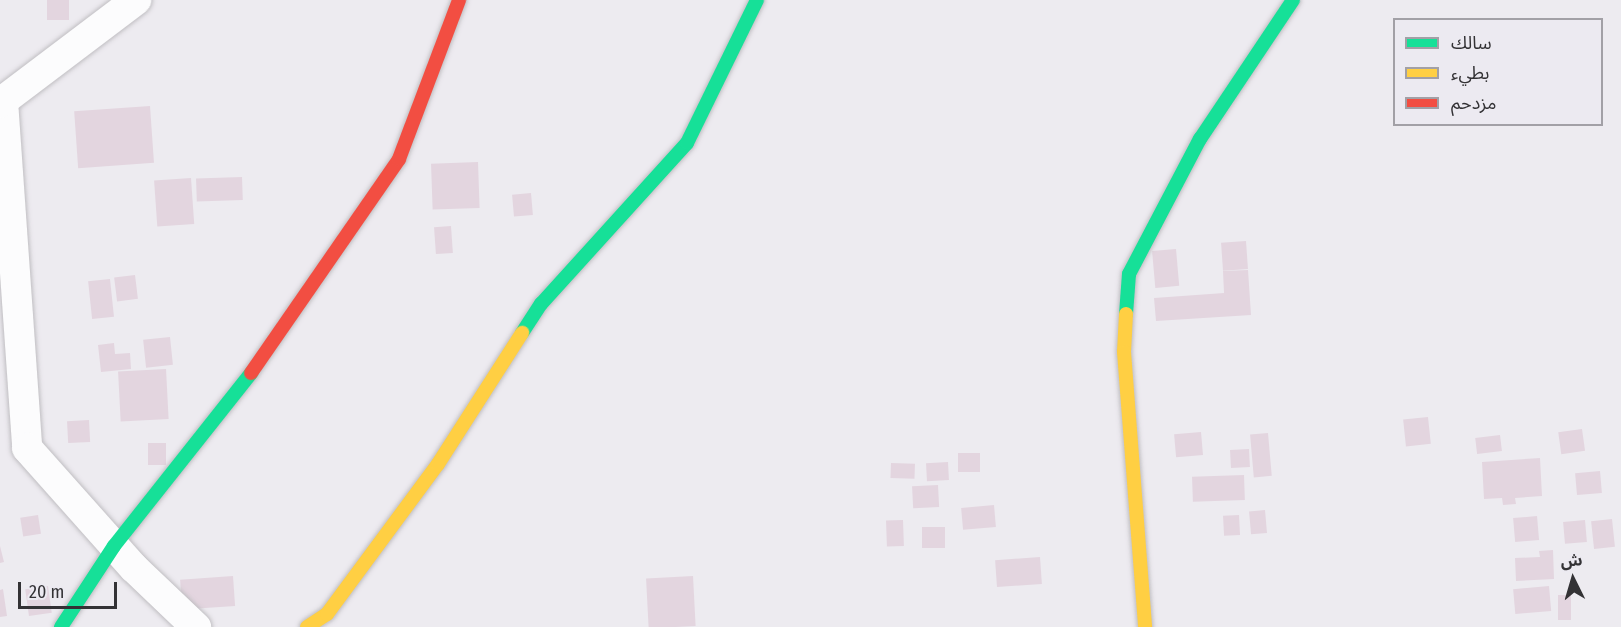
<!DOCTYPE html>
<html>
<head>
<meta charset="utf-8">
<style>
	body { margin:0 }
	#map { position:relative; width:1621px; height:627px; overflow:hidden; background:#edebf0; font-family:"Fira Sans Condensed","Noto Sans Arabic",sans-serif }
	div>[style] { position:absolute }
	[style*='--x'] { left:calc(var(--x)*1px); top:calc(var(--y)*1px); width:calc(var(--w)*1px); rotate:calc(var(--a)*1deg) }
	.building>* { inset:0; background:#e3d5df; transform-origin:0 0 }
	.roads { filter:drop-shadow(0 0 2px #c0bec2) drop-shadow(0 0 2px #c0bec2) }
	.street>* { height:30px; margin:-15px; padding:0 15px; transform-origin:15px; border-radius:15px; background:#fcfcfd }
	.fast>* { height:14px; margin:-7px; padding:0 7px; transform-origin:7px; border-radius:7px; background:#16e098 }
	.slow>* { height:14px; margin:-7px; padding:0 7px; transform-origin:7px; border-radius:7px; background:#ffcf43 }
	.jam>* { height:14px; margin:-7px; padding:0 7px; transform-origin:7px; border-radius:7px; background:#f24e42 }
	span { translate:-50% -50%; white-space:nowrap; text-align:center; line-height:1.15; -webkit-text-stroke:6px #eceaf1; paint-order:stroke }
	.legend { position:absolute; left:1393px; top:18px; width:210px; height:108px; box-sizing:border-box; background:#eceaf1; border:2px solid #a2a0a6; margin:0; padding:8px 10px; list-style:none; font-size:18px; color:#333235 }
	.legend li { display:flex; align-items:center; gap:12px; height:30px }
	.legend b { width:30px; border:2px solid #a2a0a6 }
	.north { position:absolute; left:1543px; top:549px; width:60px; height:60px; -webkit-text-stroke:4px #eceaf1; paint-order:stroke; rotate:355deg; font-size:16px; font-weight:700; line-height:24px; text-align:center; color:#333235 }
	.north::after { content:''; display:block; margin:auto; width:21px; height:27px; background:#333235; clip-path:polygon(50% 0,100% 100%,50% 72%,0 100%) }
	.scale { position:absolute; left:18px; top:582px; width:99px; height:27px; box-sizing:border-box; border:3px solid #333235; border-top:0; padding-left:8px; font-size:18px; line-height:21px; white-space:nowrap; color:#333235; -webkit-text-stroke:4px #eceaf1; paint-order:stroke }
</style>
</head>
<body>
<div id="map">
	<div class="building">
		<div style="left:47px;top:0;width:22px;height:20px"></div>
		<div style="left:150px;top:106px;width:57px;height:76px;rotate:86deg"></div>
		<div style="left:478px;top:162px;width:46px;height:47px;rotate:88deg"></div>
		<div style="left:242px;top:177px;width:23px;height:46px;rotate:88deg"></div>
		<div style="left:191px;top:178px;width:46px;height:37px;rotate:86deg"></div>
		<div style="left:531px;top:193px;width:22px;height:19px;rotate:85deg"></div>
		<div style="left:451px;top:226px;width:27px;height:17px;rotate:86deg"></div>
		<div style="left:1246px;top:241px;width:28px;height:25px;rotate:86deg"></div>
		<div style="left:1176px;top:249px;width:37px;height:24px;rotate:85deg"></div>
		<div style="clip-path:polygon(1248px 270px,1251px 315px,1156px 321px,1154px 298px,1224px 293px,1223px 271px)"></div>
		<div style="left:135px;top:275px;width:24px;height:21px;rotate:83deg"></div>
		<div style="left:110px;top:279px;width:38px;height:22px;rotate:84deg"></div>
		<div style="left:170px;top:337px;width:28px;height:27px;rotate:84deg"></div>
		<div style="clip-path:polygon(114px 343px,115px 354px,130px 353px,131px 369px,101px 372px,98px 345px)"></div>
		<div style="left:166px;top:369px;width:50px;height:48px;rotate:87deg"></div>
		<div style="left:1428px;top:417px;width:27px;height:25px;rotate:84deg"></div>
		<div style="left:89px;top:420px;width:22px;height:22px;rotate:87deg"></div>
		<div style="left:1582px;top:429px;width:22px;height:24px;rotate:82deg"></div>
		<div style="left:1201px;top:432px;width:23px;height:27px;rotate:85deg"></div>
		<div style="left:1268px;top:433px;width:43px;height:18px;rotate:85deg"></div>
		<div style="left:1500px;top:435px;width:16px;height:25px;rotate:83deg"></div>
		<div style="left:148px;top:443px;width:18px;height:22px"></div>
		<div style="left:1249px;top:449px;width:18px;height:19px;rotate:87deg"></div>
		<div style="left:980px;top:453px;width:19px;height:22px;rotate:90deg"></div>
		<div style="clip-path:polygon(1540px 458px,1542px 496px,1515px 498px,1516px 504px,1503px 505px,1502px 498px,1484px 499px,1482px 462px)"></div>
		<div style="left:948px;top:462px;width:18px;height:22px;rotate:87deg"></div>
		<div style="left:891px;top:463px;width:24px;height:15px;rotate:2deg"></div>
		<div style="left:1600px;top:471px;width:22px;height:25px;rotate:85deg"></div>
		<div style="left:1244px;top:475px;width:25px;height:52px;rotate:88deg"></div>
		<div style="left:938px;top:485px;width:22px;height:26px;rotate:87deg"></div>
		<div style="left:994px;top:505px;width:22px;height:33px;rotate:85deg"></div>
		<div style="left:1265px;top:510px;width:23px;height:16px;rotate:85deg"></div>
		<div style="left:38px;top:515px;width:19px;height:18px;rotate:81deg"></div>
		<div style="left:1239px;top:515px;width:20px;height:16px;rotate:87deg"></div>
		<div style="left:1537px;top:516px;width:24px;height:24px;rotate:85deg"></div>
		<div style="left:1612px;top:519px;width:28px;height:21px;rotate:84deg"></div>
		<div style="left:903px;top:520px;width:26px;height:17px;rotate:88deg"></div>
		<div style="left:1585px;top:520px;width:22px;height:22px;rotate:85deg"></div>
		<div style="left:922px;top:527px;width:23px;height:21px"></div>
		<div style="clip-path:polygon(0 546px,4px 562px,0 563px)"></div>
		<div style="clip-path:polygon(1553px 550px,1554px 579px,1516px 581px,1515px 558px,1540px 557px,1539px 551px)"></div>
		<div style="left:1040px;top:557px;width:27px;height:45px;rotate:86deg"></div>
		<div style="left:233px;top:576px;width:30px;height:53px;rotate:86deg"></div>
		<div style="left:693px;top:576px;width:50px;height:47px;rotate:87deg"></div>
		<div style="left:48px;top:586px;width:27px;height:23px;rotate:82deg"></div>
		<div style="left:1549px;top:586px;width:25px;height:36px;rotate:85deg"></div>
		<div style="clip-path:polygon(3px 589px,7px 616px,0 617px,0 590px)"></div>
		<div style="left:1558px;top:595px;width:13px;height:25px"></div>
	</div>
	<div class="roads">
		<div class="street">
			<div style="--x:3;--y:101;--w:348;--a:86"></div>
			<div style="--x:27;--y:448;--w:161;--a:48.3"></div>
			<div style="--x:134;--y:568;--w:86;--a:43.6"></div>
			<div style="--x:0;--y:103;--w:171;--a:-37.1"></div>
		</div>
		<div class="fast">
			<div style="--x:1126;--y:314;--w:40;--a:-85.7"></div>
			<div style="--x:1129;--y:274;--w:153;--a:-62.3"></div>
			<div style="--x:1200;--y:139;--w:167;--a:-56.2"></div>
			<div style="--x:522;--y:333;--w:35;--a:-57"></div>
			<div style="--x:541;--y:304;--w:217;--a:-47.8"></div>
			<div style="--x:687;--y:143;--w:159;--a:-63.9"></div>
			<div style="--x:61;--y:627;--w:97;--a:-56.8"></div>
			<div style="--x:114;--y:546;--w:221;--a:-51.6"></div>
		</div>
		<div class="slow">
			<div style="--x:1126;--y:314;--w:38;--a:93"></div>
			<div style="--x:1124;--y:352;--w:276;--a:85.6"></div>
			<div style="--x:307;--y:627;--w:24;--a:-33"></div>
			<div style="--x:327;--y:614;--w:187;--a:-53.5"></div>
			<div style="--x:438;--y:464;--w:156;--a:-57.3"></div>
		</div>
		<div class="jam">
			<div style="--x:251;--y:373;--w:260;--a:-55.3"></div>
			<div style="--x:399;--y:159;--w:170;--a:-69.3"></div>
		</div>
	</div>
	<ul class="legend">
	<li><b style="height:8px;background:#16e098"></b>سالك</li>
	<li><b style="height:8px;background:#ffcf43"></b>بطيء</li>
	<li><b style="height:8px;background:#f24e42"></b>مزدحم</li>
	</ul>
	<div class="north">ش</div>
	<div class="scale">20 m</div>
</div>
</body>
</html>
